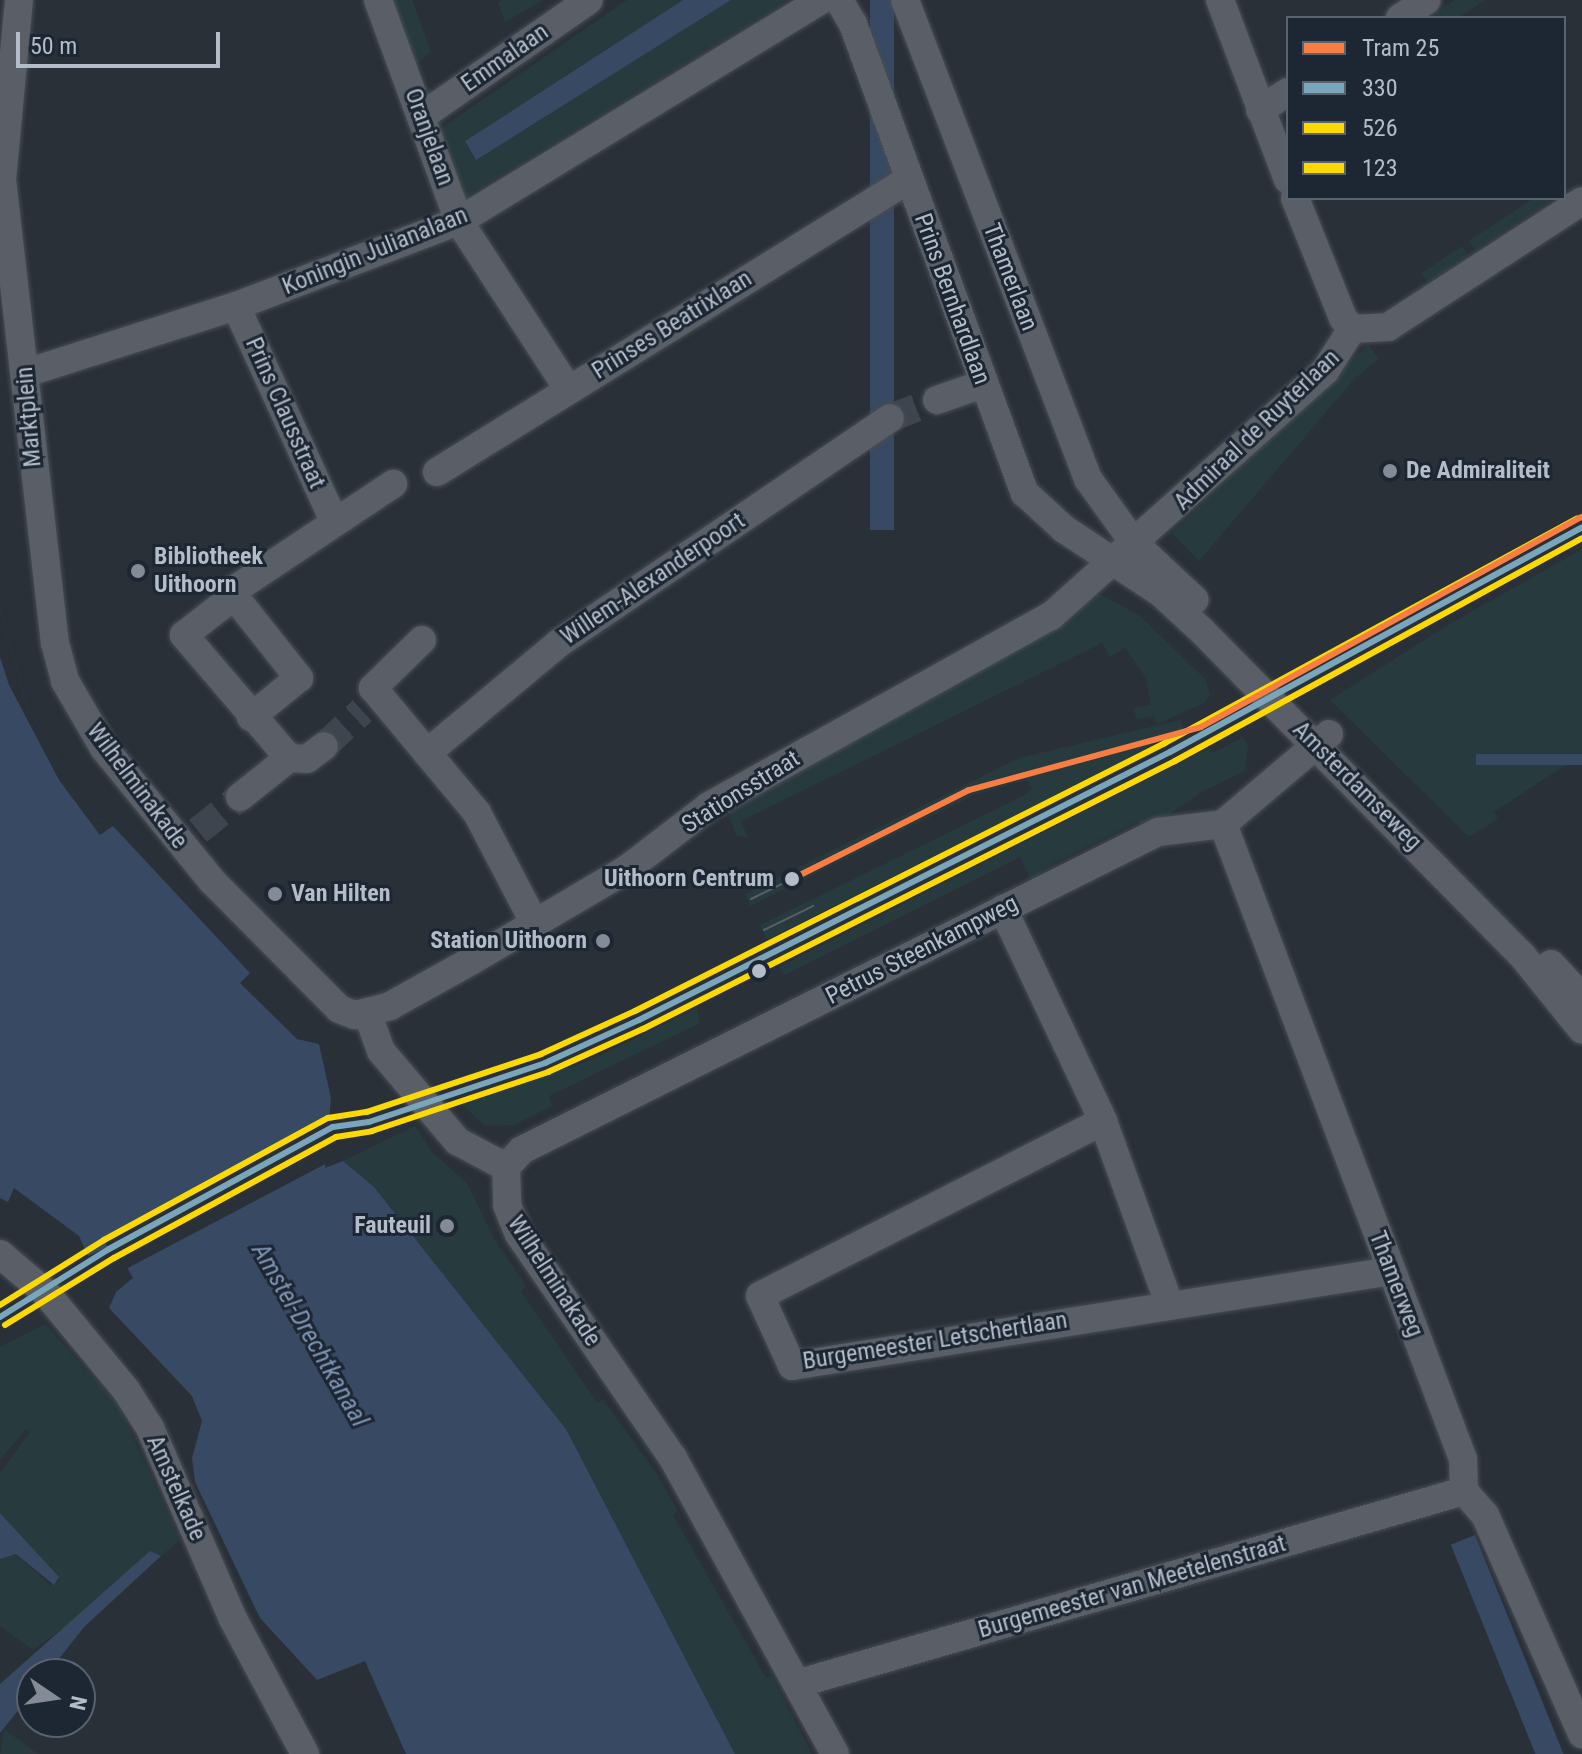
<!DOCTYPE html>
<html>
<head>
<meta charset="utf-8">
<style>
	body { margin:0 }
	#map { position:relative; width:1582px; height:1754px; overflow:hidden; background:#2a3038; font-family:"Roboto Condensed",sans-serif }
	div>[style] { position:absolute }
	[style*='--x'] { left:calc(var(--x)*1px); top:calc(var(--y)*1px); width:calc(var(--w)*1px); rotate:calc(var(--a)*1deg) }
	.green>* { inset:0; background:#273a3e; transform-origin:0 0 }
	.water>* { inset:0; background:#384963; transform-origin:0 0 }
	.pier>* { inset:0; background:#2a3038 }
	.minor-tunnel>* { height:28px; margin-top:-14px; transform-origin:0; background:repeating-linear-gradient(90deg,#3f454e 0 28px,transparent 0 42px) }
	.roads { filter:drop-shadow(0 0 2px #484c53) drop-shadow(0 0 2px #484c53) }
	.minor>* { height:28px; margin:-14px; padding:0 14px; transform-origin:14px; border-radius:14px; background:#5a5e66 }
	.tram>* { height:2px; margin:-1px; padding:0 1px; transform-origin:1px; border-radius:1px; background:#595d64 }
	.bus-1>* { height:6px; margin:-3px; padding:0 3px; transform-origin:3px; border-radius:3px; background:#7aa6bc }
	.bus-2>* { height:6px; margin:-3px; padding:0 3px; transform-origin:3px; border-radius:3px; background:#fcd900 }
	.bus-3>* { height:6px; margin:-3px; padding:0 3px; transform-origin:3px; border-radius:3px; background:#fcd900 }
	.tram-1>* { height:6px; margin:-3px; padding:0 3px; transform-origin:3px; border-radius:3px; background:#f77d43 }
	.dots>* { width:22px; height:22px; translate:-50% -50%; box-sizing:border-box; border:4px solid #1d2633; border-radius:50% }
	span { translate:-50% -50%; white-space:nowrap; text-align:center; line-height:1.15; -webkit-text-stroke:6px #1d2633; paint-order:stroke }
	.street-label { font-size:24px; color:#b4bcc9 }
	.poi-label { font-size:24px; color:#b4bcc9; font-weight:700 }
	.left { translate:0 -50%; text-align:left }
	.right { translate:-100% -50%; text-align:right }
	.stop-label { font-size:24px; color:#b4bcc9; font-weight:700 }
	.water-label { font-size:26px; color:#7c92b1; font-style:italic }
	.legend { position:absolute; left:1286px; top:16px; width:280px; height:184px; box-sizing:border-box; background:#1d2633; border:2px solid #59626f; margin:0; padding:10px 14px; list-style:none; font-size:24px; color:#b4bcc9 }
	.legend li { display:flex; align-items:center; gap:16px; height:40px }
	.legend b { width:40px; border:2px solid #59626f }
	.north { position:absolute; left:16px; top:1658px; width:80px; height:80px; box-sizing:border-box; background:#1d2633; border:2px solid #59626f; border-radius:50%; rotate:103deg; font-size:22px; font-weight:700; line-height:32px; text-align:center; color:#b4bcc9 }
	.north::after { content:''; display:block; margin:auto; width:28px; height:36px; background:#848b96; clip-path:polygon(50% 0,100% 100%,50% 72%,0 100%) }
	.scale { position:absolute; left:16px; top:32px; width:204px; height:36px; box-sizing:border-box; border:4px solid #b4bcc9; border-top:0; padding-left:10px; font-size:24px; line-height:28px; white-space:nowrap; color:#b4bcc9; -webkit-text-stroke:6px #1d2633; paint-order:stroke }
</style>
</head>
<body>
<div id="map">
	<div class="green">
		<div style="clip-path:polygon(391px 0,412px 0,431px 51px,415px 66px)"></div>
		<div style="clip-path:polygon(502px 0,543px 0,505px 22px,498px 2px)"></div>
		<div style="clip-path:polygon(627px 0,683px 0,466px 140px,476px 159px,731px 0,789px 0,462px 199px,437px 131px)"></div>
		<div style="clip-path:polygon(1455px 0,1485px 0,1458px 18px,1427px 18px)"></div>
		<div style="clip-path:polygon(1534px 198px,1555px 198px,1475px 250px,1469px 241px)"></div>
		<div style="left:1462px;top:246px;width:11px;height:49px;rotate:56deg"></div>
		<div style="clip-path:polygon(1368px 344px,1379px 359px,1355px 378px,1199px 561px,1172px 533px)"></div>
		<div style="clip-path:polygon(1582px 549px,1582px 754px,1494px 812px,1498px 819px,1469px 837px,1330px 700px,1448px 625px)"></div>
		<div style="clip-path:polygon(1098px 593px,1139px 615px,1206px 680px,1210px 696px,1204px 703px,1157px 724px,1154px 716px,1136px 719px,1134px 708px,1151px 705px,1146px 678px,1125px 648px,1110px 657px,1102px 643px,741px 821px,748px 837px,737px 836px,729px 817px,732px 808px)"></div>
		<div style="clip-path:polygon(1180px 720px,1184px 728px,1130px 757px,767px 940px,760px 925px,1023px 796px,1032px 789px,1027px 780px,974px 795px,750px 906px,745px 894px,1019px 758px)"></div>
		<div style="clip-path:polygon(1243px 737px,1248px 745px,1245px 771px,1201px 792px,1152px 827px,1137px 822px,1042px 869px,1034px 886px,1020px 857px,784px 975px,779px 967px,1209px 748px,1213px 753px)"></div>
		<div style="clip-path:polygon(697px 1008px,700px 1023px,549px 1096px,552px 1106px,514px 1125px,485px 1126px,462px 1105px,591px 1060px)"></div>
		<div style="clip-path:polygon(415px 1126px,432px 1152px,467px 1183px,494px 1239px,526px 1286px,521px 1291px,597px 1403px,603px 1400px,657px 1474px,678px 1511px,673px 1515px,766px 1678px,772px 1676px,812px 1754px,735px 1754px,566px 1429px,374px 1187px,343px 1161px)"></div>
		<div style="clip-path:polygon(45px 1324px,119px 1406px,180px 1540px,161px 1556px,149px 1552px,77px 1618px,33px 1650px,0 1626px,0 1559px,16px 1554px,50px 1585px,60px 1580px,0 1513px,0 1473px,30px 1432px,26px 1429px,0 1460px,0 1347px)"></div>
		<div style="clip-path:polygon(4px 1729px,38px 1754px,0 1754px)"></div>
	</div>
	<div class="water">
		<div style="clip-path:polygon(683px 0,731px 0,476px 160px,465px 141px)"></div>
		<div style="left:870px;top:0;width:24px;height:530px"></div>
		<div style="clip-path:polygon(0 609px,28px 708px,97px 821px,114px 813px,255px 968px,240px 983px,297px 1039px,319px 1044px,331px 1098px,325px 1168px,343px 1161px,374px 1187px,566px 1429px,735px 1754px,406px 1754px,365px 1661px,317px 1680px,260px 1618px,195px 1482px,192px 1458px,202px 1421px,192px 1396px,109px 1308px,116px 1292px,133px 1278px,114px 1244px,88px 1256px,79px 1236px,14px 1188px,8px 1202px,0 1198px)"></div>
		<div style="left:1582px;top:754px;width:11px;height:106px;rotate:90deg"></div>
		<div style="clip-path:polygon(0 1513px,59px 1577px,54px 1585px,16px 1554px,0 1559px)"></div>
		<div style="left:1475px;top:1535px;width:236px;height:26px;rotate:68deg"></div>
		<div style="clip-path:polygon(150px 1551px,161px 1556px,84px 1627px,47px 1674px,32px 1674px,32px 1693px,0 1733px,0 1684px)"></div>
	</div>
	<div class="pier">
		<div style="clip-path:polygon(0 609px,28px 708px,97px 821px,114px 813px,258px 966px,250px 973px,113px 826px,100px 835px,59px 780px,9px 685px,0 657px)"></div>
		<div style="clip-path:polygon(332px 1118px,329px 1162px,124px 1270px,109px 1250px,104px 1240px)"></div>
	</div>
	<div class="minor-tunnel">
		<div style="--x:890;--y:418;--w:50;--a:-21"></div>
		<div style="--x:324;--y:746;--w:52;--a:-42.6"></div>
		<div style="--x:198;--y:831;--w:54;--a:-39"></div>
	</div>
	<div class="roads">
		<div class="minor">
			<div style="--x:19;--y:0;--w:180;--a:95.4"></div>
			<div style="--x:2;--y:179;--w:467;--a:83.5"></div>
			<div style="--x:55;--y:643;--w:39;--a:75"></div>
			<div style="--x:65;--y:681;--w:78;--a:59.8"></div>
			<div style="--x:104;--y:748;--w:171;--a:50.9"></div>
			<div style="--x:212;--y:881;--w:180;--a:45.2"></div>
			<div style="--x:339;--y:1009;--w:17;--a:21"></div>
			<div style="--x:355;--y:1015;--w:36;--a:-14"></div>
			<div style="--x:390;--y:1006;--w:93;--a:-29.1"></div>
			<div style="--x:471;--y:961;--w:181;--a:-30.5"></div>
			<div style="--x:627;--y:869;--w:103;--a:-37.5"></div>
			<div style="--x:709;--y:806;--w:391;--a:-29.1"></div>
			<div style="--x:1051;--y:616;--w:368;--a:-41.8"></div>
			<div style="--x:1325;--y:371;--w:50;--a:-57.3"></div>
			<div style="--x:378;--y:0;--w:235;--a:69.9"></div>
			<div style="--x:459;--y:221;--w:200;--a:57"></div>
			<div style="--x:839;--y:0;--w:28;--a:60"></div>
			<div style="--x:853;--y:24;--w:500;--a:69.9"></div>
			<div style="--x:1025;--y:493;--w:53;--a:42.7"></div>
			<div style="--x:1064;--y:529;--w:116;--a:33.4"></div>
			<div style="--x:1161;--y:593;--w:56;--a:42.8"></div>
			<div style="--x:1202;--y:631;--w:454;--a:45.4"></div>
			<div style="--x:1521;--y:954;--w:97;--a:51.2"></div>
			<div style="--x:905;--y:0;--w:513;--a:69.09"></div>
			<div style="--x:1088;--y:479;--w:79;--a:54.3"></div>
			<div style="--x:1134;--y:543;--w:83;--a:43.1"></div>
			<div style="--x:1220;--y:0;--w:192;--a:69.3"></div>
			<div style="--x:1400;--y:18;--w:32;--a:-34"></div>
			<div style="--x:1260;--y:110;--w:33;--a:-33"></div>
			<div style="--x:422;--y:116;--w:203;--a:-34.8"></div>
			<div style="--x:1295;--y:198;--w:129;--a:68.2"></div>
			<div style="--x:1343;--y:318;--w:14;--a:51"></div>
			<div style="--x:236;--y:306;--w:236;--a:65.5"></div>
			<div style="--x:1352;--y:329;--w:36;--a:-3"></div>
			<div style="--x:1388;--y:327;--w:231;--a:-33"></div>
			<div style="--x:26;--y:373;--w:220;--a:-17.7"></div>
			<div style="--x:236;--y:306;--w:239;--a:-20.9"></div>
			<div style="--x:459;--y:221;--w:424;--a:-31.4"></div>
			<div style="--x:937;--y:400;--w:49;--a:-19.2"></div>
			<div style="--x:437;--y:472;--w:554;--a:-31.8"></div>
			<div style="--x:234;--y:596;--w:105;--a:51.6"></div>
			<div style="--x:299;--y:678;--w:62;--a:140.9"></div>
			<div style="--x:422;--y:640;--w:69;--a:135.6"></div>
			<div style="--x:373;--y:688;--w:163;--a:50.2"></div>
			<div style="--x:477;--y:813;--w:125;--a:62.4"></div>
			<div style="--x:427;--y:753;--w:172;--a:-39.8"></div>
			<div style="--x:559;--y:643;--w:400;--a:-34.2"></div>
			<div style="--x:289;--y:758;--w:162;--a:-130.5"></div>
			<div style="--x:184;--y:635;--w:63;--a:-38"></div>
			<div style="--x:234;--y:596;--w:5;--a:-127"></div>
			<div style="--x:231;--y:592;--w:195;--a:-33.7"></div>
			<div style="--x:240;--y:797;--w:63;--a:-38.5"></div>
			<div style="--x:289;--y:758;--w:18;--a:3"></div>
			<div style="--x:307;--y:759;--w:21;--a:-37"></div>
			<div style="--x:1223;--y:824;--w:679;--a:69.3"></div>
			<div style="--x:1463;--y:1459;--w:32;--a:88"></div>
			<div style="--x:1464;--y:1491;--w:32;--a:49"></div>
			<div style="--x:1485;--y:1515;--w:240;--a:66.1"></div>
			<div style="--x:1003;--y:909;--w:234;--a:64.7"></div>
			<div style="--x:1103;--y:1121;--w:194;--a:70.1"></div>
			<div style="--x:1551;--y:964;--w:45;--a:46.8"></div>
			<div style="--x:368;--y:1015;--w:38;--a:70"></div>
			<div style="--x:381;--y:1051;--w:118;--a:49.8"></div>
			<div style="--x:457;--y:1141;--w:55;--a:28"></div>
			<div style="--x:1103;--y:1121;--w:385;--a:153"></div>
			<div style="--x:760;--y:1296;--w:77;--a:65.4"></div>
			<div style="--x:792;--y:1366;--w:606;--a:-9.01"></div>
			<div style="--x:506;--y:1167;--w:23;--a:-47"></div>
			<div style="--x:522;--y:1150;--w:711;--a:-26.57"></div>
			<div style="--x:1158;--y:832;--w:65;--a:-7"></div>
			<div style="--x:1223;--y:824;--w:139;--a:-40.3"></div>
			<div style="--x:506;--y:1167;--w:38;--a:88"></div>
			<div style="--x:507;--y:1205;--w:31;--a:68"></div>
			<div style="--x:519;--y:1234;--w:272;--a:55.5"></div>
			<div style="--x:673;--y:1458;--w:337;--a:61.3"></div>
			<div style="--x:0;--y:1254;--w:60;--a:40.3"></div>
			<div style="--x:46;--y:1293;--w:126;--a:50.5"></div>
			<div style="--x:126;--y:1390;--w:45;--a:57.7"></div>
			<div style="--x:150;--y:1428;--w:208;--a:66.5"></div>
			<div style="--x:233;--y:1619;--w:153;--a:61.9"></div>
			<div style="--x:800;--y:1683;--w:691;--a:-16.13"></div>
		</div>
	</div>
	<div class="tram">
		<div style="--x:751;--y:899;--w:46;--a:-26"></div>
		<div style="--x:764;--y:930;--w:55;--a:-26.1"></div>
	</div>
	<div class="bus-1">
		<div style="--x:0;--y:1317;--w:128;--a:-32"></div>
		<div style="--x:109;--y:1249;--w:255;--a:-28.6"></div>
		<div style="--x:333;--y:1127;--w:36;--a:-8"></div>
		<div style="--x:369;--y:1122;--w:186;--a:-18.5"></div>
		<div style="--x:545;--y:1063;--w:103;--a:-24.6"></div>
		<div style="--x:639;--y:1020;--w:595;--a:-26.78"></div>
		<div style="--x:1170;--y:752;--w:469;--a:-28.6"></div>
	</div>
	<div class="bus-2">
		<div style="--x:5;--y:1325;--w:128;--a:-31.6"></div>
		<div style="--x:114;--y:1258;--w:253;--a:-28.6"></div>
		<div style="--x:336;--y:1137;--w:36;--a:-9"></div>
		<div style="--x:372;--y:1131;--w:186;--a:-18.5"></div>
		<div style="--x:548;--y:1072;--w:104;--a:-24.4"></div>
		<div style="--x:643;--y:1029;--w:596;--a:-26.74"></div>
		<div style="--x:1175;--y:761;--w:464;--a:-28.7"></div>
	</div>
	<div class="bus-3">
		<div style="--x:0;--y:1305;--w:123;--a:-32"></div>
		<div style="--x:104;--y:1240;--w:255;--a:-28.6"></div>
		<div style="--x:328;--y:1118;--w:39;--a:-9"></div>
		<div style="--x:367;--y:1112;--w:183;--a:-18.4"></div>
		<div style="--x:541;--y:1054;--w:103;--a:-24.6"></div>
		<div style="--x:635;--y:1011;--w:594;--a:-26.82"></div>
		<div style="--x:1165;--y:743;--w:469;--a:-28.6"></div>
	</div>
	<div class="tram-1">
		<div style="--x:792;--y:879;--w:198;--a:-26.7"></div>
		<div style="--x:969;--y:790;--w:240;--a:-15.2"></div>
		<div style="--x:1201;--y:727;--w:435;--a:-28.9"></div>
	</div>
	<div class="dots">
		<div style="left:1390px;top:471px;background:#848b96"></div>
		<div style="left:138px;top:571px;background:#848b96"></div>
		<div style="left:792px;top:879px;background:#b4bcc9"></div>
		<div style="left:275px;top:894px;background:#848b96"></div>
		<div style="left:603px;top:941px;background:#848b96"></div>
		<div style="left:759px;top:971px;background:#b4bcc9"></div>
		<div style="left:447px;top:1226px;background:#848b96"></div>
	</div>
	<div class="street-label">
		<span style="left:505px;top:58px;rotate:-35deg">Emmalaan</span>
		<span style="left:429px;top:137px;rotate:70deg">Oranjelaan</span>
		<span style="left:375px;top:251px;rotate:-22deg">Koningin Julianalaan</span>
		<span style="left:1010px;top:277px;rotate:69deg">Thamerlaan</span>
		<span style="left:952px;top:299px;rotate:70deg">Prins Bernhardlaan</span>
		<span style="left:672px;top:325px;rotate:-32deg">Prinses Beatrixlaan</span>
		<span style="left:285px;top:413px;rotate:66deg">Prins Clausstraat</span>
		<span style="left:29px;top:417px;rotate:-95deg">Marktplein</span>
		<span style="left:1257px;top:430px;rotate:-44deg">Admiraal de Ruyterlaan</span>
		<span style="left:653px;top:579px;rotate:-34deg">Willem-Alexanderpoort</span>
		<span style="left:137px;top:786px;rotate:53deg">Wilhelminakade</span>
		<span style="left:1357px;top:786px;rotate:45deg">Amsterdamseweg</span>
		<span style="left:741px;top:792px;rotate:-32deg">Stationsstraat</span>
		<span style="left:922px;top:950px;rotate:-27deg">Petrus Steenkampweg</span>
		<span style="left:554px;top:1281px;rotate:57deg">Wilhelminakade</span>
		<span style="left:1396px;top:1284px;rotate:69deg">Thamerweg</span>
		<span style="left:935px;top:1341px;rotate:-9deg">Burgemeester Letschertlaan</span>
		<span style="left:176px;top:1488px;rotate:66deg">Amstelkade</span>
		<span style="left:1132px;top:1587px;rotate:-16deg">Burgemeester van Meetelenstraat</span>
	</div>
	<div class="poi-label">
		<span class="left" style="left:1406px;top:471px">De Admiraliteit</span>
		<span class="left" style="left:154px;top:571px">Bibliotheek<br>Uithoorn</span>
		<span class="left" style="left:291px;top:894px">Van Hilten</span>
		<span class="right" style="left:587px;top:941px">Station Uithoorn</span>
		<span class="right" style="left:431px;top:1226px">Fauteuil</span>
	</div>
	<div class="stop-label">
		<span class="right" style="left:774px;top:879px">Uithoorn Centrum</span>
	</div>
	<div class="water-label">
		<span style="left:310px;top:1335px;rotate:60deg">Amstel-Drechtkanaal</span>
	</div>
	<ul class="legend">
	<li><b style="height:10px;background:#f77d43"></b>Tram 25</li>
	<li><b style="height:10px;background:#7aa6bc"></b>330</li>
	<li><b style="height:10px;background:#fcd900"></b>526</li>
	<li><b style="height:10px;background:#fcd900"></b>123</li>
	</ul>
	<div class="north">N</div>
	<div class="scale">50 m</div>
</div>
</body>
</html>
